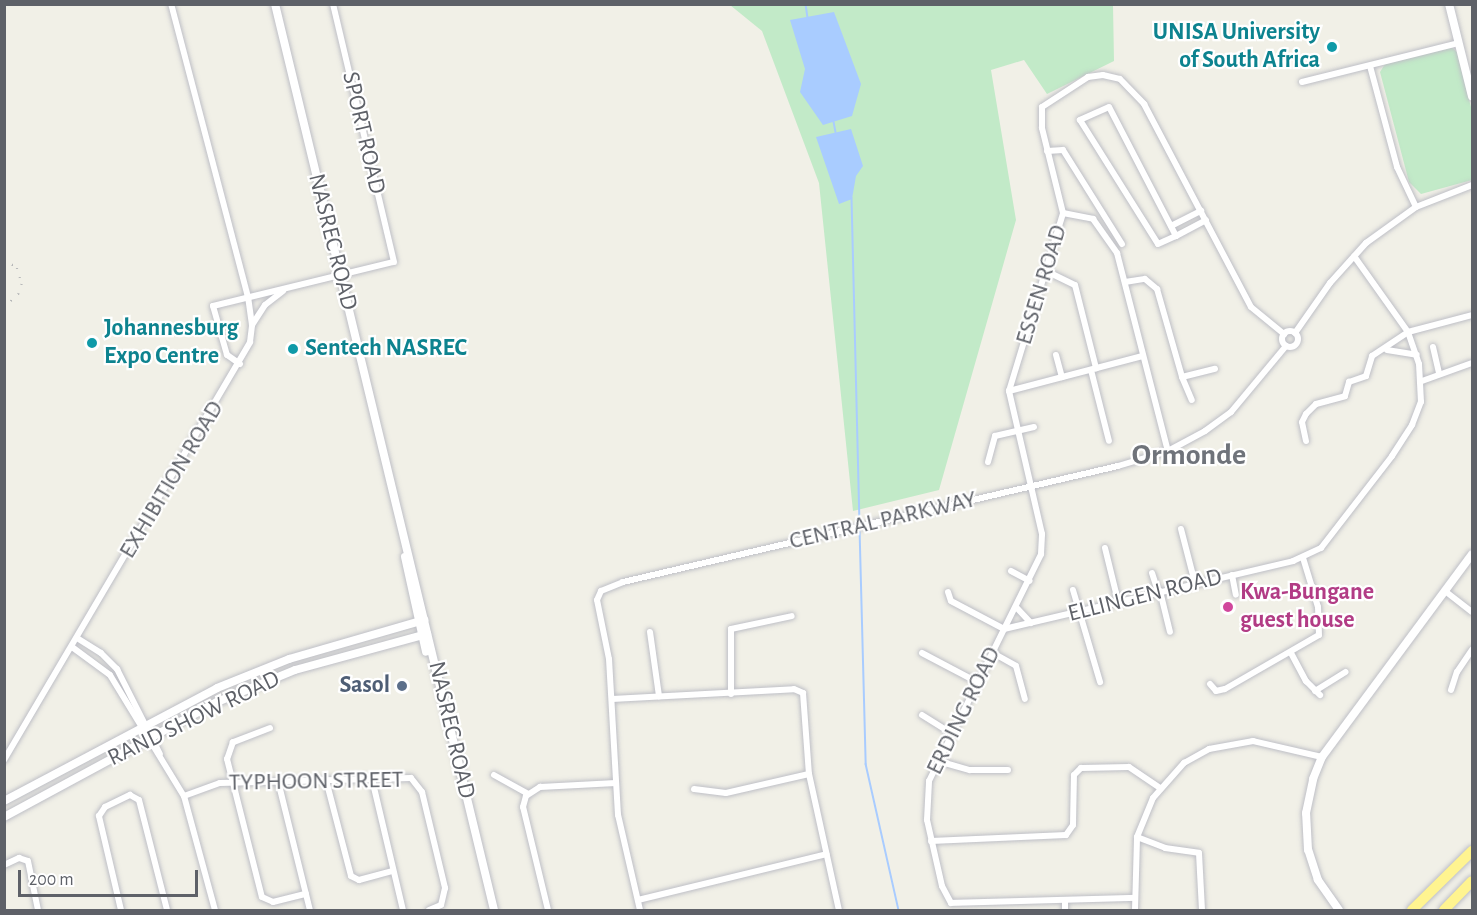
<!DOCTYPE html>
<html>
<head>
<meta charset="utf-8">
<style>
	body { margin:0 }
	#map { position:relative; width:1477px; height:915px; overflow:hidden; background:#f1f0e7; font-family:"Alegreya Sans",sans-serif }
	div>[style] { position:absolute }
	[style*='--x'] { left:calc(var(--x)*1px); top:calc(var(--y)*1px); width:calc(var(--w)*1px); rotate:calc(var(--a)*1deg) }
	.green>* { inset:0; background:#c2eac8 }
	.water>* { inset:0; background:#a9ccff }
	.stream>* { height:1.5px; margin:-0.75px; padding:0 0.75px; transform-origin:0.75px; border-radius:0.75px; background:#a9ccff }
	.roads { filter:drop-shadow(0 0 2px #bebfc6) drop-shadow(0 0 2px #bebfc6) }
	.minor>* { height:6px; margin:-3px; padding:0 3px; transform-origin:3px; border-radius:3px; background:#fff }
	.minor>.ring { margin:-3px; padding:0; box-sizing:content-box; background:none; border:6px solid #fff; border-radius:50% }
	.tertiary>* { height:8px; margin:-4px; padding:0 4px; transform-origin:4px; border-radius:4px; background:#fff }
	.secondary>* { height:8px; margin:-4px; padding:0 4px; transform-origin:4px; border-radius:4px; background:#fff }
	.motorway>* { height:10px; margin:-5px; padding:0 5px; transform-origin:5px; border-radius:5px; background:#fff490 }
	.rail>* { height:1.5px; margin-top:-0.75px; transform-origin:0; background:repeating-linear-gradient(90deg,#b7b8b9 0 1.5px,transparent 0 9.5px) }
	.dots>* { width:16px; height:16px; translate:-50% -50%; box-sizing:border-box; border:3px solid #fff; border-radius:50% }
	span { translate:-50% -50%; white-space:nowrap; text-align:center; line-height:1.15; -webkit-text-stroke:4.5px #fff; paint-order:stroke }
	.culture-label { font-size:24px; color:#0d838f; font-weight:700 }
	.right { translate:-100% -50%; text-align:right }
	.left { translate:0 -50%; text-align:left }
	.street-label { font-size:24px; color:#5e6168 }
	.hotel-label { font-size:24px; color:#b23c85; font-weight:700 }
	.service-label { font-size:24px; color:#4e5e75; font-weight:700 }
	.district-label { font-size:30px; color:#6f737a; font-weight:700 }
	.frame { position:absolute; inset:0; border:6px solid #5e6168; pointer-events:none }
	.scale { position:absolute; left:18px; top:870px; width:180px; height:27px; box-sizing:border-box; border:3px solid #5e6168; border-top:0; padding-left:8px; font-size:18px; line-height:21px; white-space:nowrap; color:#5e6168; -webkit-text-stroke:4px #fff; paint-order:stroke }
</style>
</head>
<body>
<div id="map">
	<div class="green">
		<div style="clip-path:polygon(730px 5px,1113px 5px,1114px 61px,1047px 94px,1024px 60px,991px 70px,1016px 220px,939px 490px,853px 511px,819px 183px,762px 31px)"></div>
		<div style="clip-path:polygon(1451px 47px,1457px 52px,1472px 111px,1472px 180px,1421px 194px,1409px 182px,1380px 72px,1385px 64px)"></div>
	</div>
	<div class="water">
		<div style="clip-path:polygon(834px 12px,861px 84px,852px 116px,823px 125px,800px 92px,805px 69px,790px 20px)"></div>
		<div style="clip-path:polygon(851px 129px,863px 166px,856px 176px,852px 199px,839px 204px,816px 137px)"></div>
	</div>
	<div class="stream">
		<div style="--x:806;--y:4;--w:15;--a:82"></div>
		<div style="--x:834;--y:122;--w:10;--a:79"></div>
		<div style="--x:852;--y:198;--w:325;--a:88.6"></div>
		<div style="--x:860;--y:528;--w:236;--a:88.5"></div>
		<div style="--x:866;--y:764;--w:150;--a:77.3"></div>
	</div>
	<div class="roads">
		<div class="minor">
			<div style="--x:1370;--y:66;--w:105;--a:75"></div>
			<div style="--x:1397;--y:167;--w:44;--a:64.6"></div>
			<div style="--x:1302;--y:82;--w:161;--a:-14"></div>
			<div style="--x:1047;--y:151;--w:16;--a:-4"></div>
			<div style="--x:1063;--y:150;--w:111;--a:57.9"></div>
			<div style="--x:1063;--y:213;--w:88;--a:-103.9"></div>
			<div style="--x:1042;--y:128;--w:21;--a:-90"></div>
			<div style="--x:1042;--y:107;--w:55;--a:-33.1"></div>
			<div style="--x:1088;--y:77;--w:15;--a:-8"></div>
			<div style="--x:1103;--y:75;--w:17;--a:13"></div>
			<div style="--x:1120;--y:79;--w:35;--a:46"></div>
			<div style="--x:1144;--y:104;--w:229;--a:62.2"></div>
			<div style="--x:1251;--y:307;--w:43;--a:39.3"></div>
			<div style="--x:1063;--y:213;--w:31;--a:11"></div>
			<div style="--x:1093;--y:219;--w:42;--a:54.8"></div>
			<div style="--x:1117;--y:253;--w:204;--a:75.6"></div>
			<div style="--x:1171;--y:226;--w:34;--a:-27"></div>
			<div style="--x:1176;--y:236;--w:145;--a:-117.4"></div>
			<div style="--x:1109;--y:107;--w:32;--a:156"></div>
			<div style="--x:1080;--y:120;--w:146;--a:57.8"></div>
			<div style="--x:1158;--y:244;--w:20;--a:-24"></div>
			<div style="--x:1176;--y:236;--w:34;--a:-28"></div>
			<div style="--x:1046;--y:271;--w:32;--a:26"></div>
			<div style="--x:1075;--y:285;--w:86;--a:75.8"></div>
			<div style="--x:1125;--y:282;--w:20;--a:-9"></div>
			<div style="--x:1145;--y:279;--w:16;--a:40"></div>
			<div style="--x:1157;--y:289;--w:91;--a:74.1"></div>
			<div style="--x:1182;--y:377;--w:34;--a:-14"></div>
			<div style="--x:252;--y:325;--w:24;--a:-57"></div>
			<div style="--x:265;--y:305;--w:23;--a:-38"></div>
			<div class="ring" style="left:1282px;top:331px;width:10px;height:10px"></div>
			<div style="--x:1295;--y:333;--w:61;--a:-55"></div>
			<div style="--x:1330;--y:283;--w:54;--a:-48"></div>
			<div style="--x:1366;--y:243;--w:62;--a:-35.8"></div>
			<div style="--x:1416;--y:207;--w:60;--a:-21.4"></div>
			<div style="--x:1433;--y:347;--w:26;--a:77"></div>
			<div style="--x:1387;--y:350;--w:30;--a:9"></div>
			<div style="--x:1056;--y:355;--w:23;--a:75"></div>
			<div style="--x:240;--y:364;--w:16;--a:-145"></div>
			<div style="--x:227;--y:355;--w:51;--a:-105.9"></div>
			<div style="--x:213;--y:306;--w:186;--a:-13.7"></div>
			<div style="--x:394;--y:262;--w:265;--a:-103.3"></div>
			<div style="--x:1091;--y:370;--w:73;--a:75.8"></div>
			<div style="--x:1182;--y:377;--w:25;--a:67"></div>
			<div style="--x:1422;--y:381;--w:53;--a:-19.8"></div>
			<div style="--x:1009;--y:391;--w:138;--a:-14.7"></div>
			<div style="--x:1306;--y:441;--w:19;--a:-102"></div>
			<div style="--x:1302;--y:422;--w:9;--a:-63"></div>
			<div style="--x:1306;--y:414;--w:14;--a:-45"></div>
			<div style="--x:1316;--y:404;--w:30;--a:-15"></div>
			<div style="--x:1345;--y:396;--w:15;--a:-74"></div>
			<div style="--x:1349;--y:382;--w:18;--a:-19"></div>
			<div style="--x:1366;--y:376;--w:21;--a:-73"></div>
			<div style="--x:1372;--y:356;--w:43;--a:-33.7"></div>
			<div style="--x:1408;--y:332;--w:66;--a:-14.9"></div>
			<div style="--x:988;--y:462;--w:27;--a:-75"></div>
			<div style="--x:995;--y:436;--w:40;--a:-13"></div>
			<div style="--x:1181;--y:529;--w:56;--a:75.5"></div>
			<div style="--x:1105;--y:548;--w:55;--a:76.2"></div>
			<div style="--x:1011;--y:571;--w:21;--a:28"></div>
			<div style="--x:1152;--y:573;--w:20;--a:72"></div>
			<div style="--x:1232;--y:575;--w:20;--a:79"></div>
			<div style="--x:1073;--y:590;--w:96;--a:73.6"></div>
			<div style="--x:1160;--y:591;--w:42;--a:76.3"></div>
			<div style="--x:1445;--y:591;--w:34;--a:38"></div>
			<div style="--x:948;--y:592;--w:9;--a:72"></div>
			<div style="--x:951;--y:601;--w:60;--a:27.8"></div>
			<div style="--x:1004;--y:629;--w:297;--a:-13.2"></div>
			<div style="--x:1293;--y:561;--w:31;--a:-25"></div>
			<div style="--x:1321;--y:548;--w:116;--a:-52.3"></div>
			<div style="--x:1392;--y:456;--w:37;--a:-57"></div>
			<div style="--x:1412;--y:425;--w:25;--a:-69"></div>
			<div style="--x:1421;--y:402;--w:38;--a:-93"></div>
			<div style="--x:1419;--y:364;--w:34;--a:-109"></div>
			<div style="--x:1408;--y:332;--w:93;--a:-125.4"></div>
			<div style="--x:1016;--y:607;--w:22;--a:47"></div>
			<div style="--x:650;--y:632;--w:65;--a:82"></div>
			<div style="--x:77;--y:638;--w:28;--a:32"></div>
			<div style="--x:101;--y:653;--w:23;--a:45"></div>
			<div style="--x:117;--y:669;--w:95;--a:63.2"></div>
			<div style="--x:72;--y:647;--w:47;--a:36.4"></div>
			<div style="--x:110;--y:675;--w:142;--a:58.6"></div>
			<div style="--x:184;--y:796;--w:118;--a:74.8"></div>
			<div style="--x:922;--y:653;--w:62;--a:27.8"></div>
			<div style="--x:993;--y:653;--w:26;--a:29"></div>
			<div style="--x:1016;--y:666;--w:34;--a:75"></div>
			<div style="--x:1291;--y:653;--w:32;--a:62"></div>
			<div style="--x:1306;--y:681;--w:20;--a:45"></div>
			<div style="--x:1210;--y:684;--w:9;--a:49"></div>
			<div style="--x:1216;--y:691;--w:9;--a:-13"></div>
			<div style="--x:1225;--y:689;--w:108;--a:-29.9"></div>
			<div style="--x:1319;--y:635;--w:28;--a:-92"></div>
			<div style="--x:1318;--y:607;--w:51;--a:-107"></div>
			<div style="--x:1451;--y:690;--w:19;--a:-72"></div>
			<div style="--x:1457;--y:672;--w:27;--a:-56"></div>
			<div style="--x:1315;--y:691;--w:36;--a:-32"></div>
			<div style="--x:731;--y:694;--w:65;--a:-90"></div>
			<div style="--x:731;--y:629;--w:62;--a:-12"></div>
			<div style="--x:612;--y:699;--w:182;--a:-3.1"></div>
			<div style="--x:794;--y:689;--w:10;--a:24"></div>
			<div style="--x:803;--y:693;--w:81;--a:85.8"></div>
			<div style="--x:809;--y:774;--w:139;--a:77.6"></div>
			<div style="--x:922;--y:715;--w:34;--a:32"></div>
			<div style="--x:270;--y:728;--w:40;--a:159"></div>
			<div style="--x:233;--y:742;--w:18;--a:109"></div>
			<div style="--x:227;--y:759;--w:142;--a:75.8"></div>
			<div style="--x:262;--y:897;--w:12;--a:24"></div>
			<div style="--x:273;--y:902;--w:34;--a:-14"></div>
			<div style="--x:4;--y:760;--w:485;--a:-59.5"></div>
			<div style="--x:250;--y:342;--w:17;--a:-83"></div>
			<div style="--x:252;--y:325;--w:28;--a:-98"></div>
			<div style="--x:248;--y:297;--w:303;--a:-104.7"></div>
			<div style="--x:938;--y:761;--w:33;--a:16"></div>
			<div style="--x:970;--y:770;--w:38;--a:0"></div>
			<div style="--x:494;--y:775;--w:39;--a:29"></div>
			<div style="--x:372;--y:779;--w:135;--a:76.7"></div>
			<div style="--x:326;--y:780;--w:99;--a:75.4"></div>
			<div style="--x:351;--y:876;--w:9;--a:27"></div>
			<div style="--x:359;--y:880;--w:35;--a:-15"></div>
			<div style="--x:278;--y:781;--w:133;--a:76.1"></div>
			<div style="--x:694;--y:789;--w:32;--a:7"></div>
			<div style="--x:726;--y:793;--w:85;--a:-12.9"></div>
			<div style="--x:184;--y:796;--w:38;--a:-20"></div>
			<div style="--x:220;--y:783;--w:191;--a:-1.5"></div>
			<div style="--x:411;--y:778;--w:18;--a:52"></div>
			<div style="--x:422;--y:792;--w:99;--a:76.5"></div>
			<div style="--x:445;--y:888;--w:17;--a:103"></div>
			<div style="--x:441;--y:905;--w:13;--a:157"></div>
			<div style="--x:1137;--y:837;--w:30;--a:21"></div>
			<div style="--x:1165;--y:848;--w:34;--a:8"></div>
			<div style="--x:1199;--y:853;--w:57;--a:87"></div>
			<div style="--x:931;--y:841;--w:135;--a:-2.5"></div>
			<div style="--x:1066;--y:835;--w:12;--a:-55"></div>
			<div style="--x:1073;--y:825;--w:50;--a:-88.9"></div>
			<div style="--x:1074;--y:775;--w:10;--a:-45"></div>
			<div style="--x:1081;--y:768;--w:48;--a:-1.2"></div>
			<div style="--x:1129;--y:767;--w:37;--a:34"></div>
			<div style="--x:4;--y:865;--w:17;--a:-25"></div>
			<div style="--x:19;--y:858;--w:9;--a:18"></div>
			<div style="--x:28;--y:861;--w:50;--a:78.5"></div>
			<div style="--x:638;--y:900;--w:194;--a:-13.7"></div>
			<div style="--x:1065;--y:900;--w:10;--a:90"></div>
			<div style="--x:951;--y:903;--w:19;--a:-118"></div>
			<div style="--x:942;--y:886;--w:68;--a:-102.8"></div>
			<div style="--x:927;--y:820;--w:39;--a:-87"></div>
			<div style="--x:929;--y:781;--w:253;--a:-63.7"></div>
			<div style="--x:1041;--y:554;--w:20;--a:-87"></div>
			<div style="--x:1042;--y:534;--w:147;--a:-103"></div>
			<div style="--x:1009;--y:391;--w:186;--a:-73.1"></div>
			<div style="--x:951;--y:903;--w:184;--a:-1.6"></div>
			<div style="--x:121;--y:910;--w:97;--a:-103.2"></div>
			<div style="--x:99;--y:816;--w:11;--a:-56"></div>
			<div style="--x:105;--y:807;--w:28;--a:-26"></div>
			<div style="--x:130;--y:795;--w:10;--a:29"></div>
			<div style="--x:139;--y:800;--w:114;--a:75.7"></div>
			<div style="--x:548;--y:910;--w:106;--a:-103.6"></div>
			<div style="--x:523;--y:807;--w:11;--a:-75"></div>
			<div style="--x:526;--y:796;--w:17;--a:-33"></div>
			<div style="--x:540;--y:787;--w:76;--a:-3"></div>
			<div style="--x:640;--y:910;--w:98;--a:-103"></div>
			<div style="--x:618;--y:815;--w:156;--a:-93.3"></div>
			<div style="--x:609;--y:659;--w:60;--a:-101.5"></div>
			<div style="--x:597;--y:600;--w:10;--a:-66"></div>
			<div style="--x:601;--y:591;--w:24;--a:-22"></div>
			<div style="--x:623;--y:582;--w:508;--a:-13.19"></div>
			<div style="--x:1118;--y:466;--w:52;--a:-16.7"></div>
			<div style="--x:1168;--y:451;--w:42;--a:-28.4"></div>
			<div style="--x:1205;--y:431;--w:32;--a:-36"></div>
			<div style="--x:1231;--y:412;--w:86;--a:-50.2"></div>
			<div style="--x:1135;--y:910;--w:73;--a:-88.4"></div>
			<div style="--x:1137;--y:837;--w:42;--a:-67.7"></div>
			<div style="--x:1153;--y:798;--w:47;--a:-48.5"></div>
			<div style="--x:1184;--y:763;--w:29;--a:-29"></div>
			<div style="--x:1209;--y:749;--w:45;--a:-10.3"></div>
			<div style="--x:1253;--y:741;--w:71;--a:13.1"></div>
		</div>
		<div class="tertiary">
			<div style="--x:1449;--y:4;--w:95;--a:76"></div>
			<div style="--x:1339;--y:910;--w:37;--a:-125"></div>
			<div style="--x:1318;--y:880;--w:32;--a:-108"></div>
			<div style="--x:1308;--y:850;--w:37;--a:-93"></div>
			<div style="--x:1306;--y:813;--w:35;--a:-78"></div>
			<div style="--x:1313;--y:779;--w:24;--a:-68"></div>
			<div style="--x:1322;--y:757;--w:252;--a:-53.5"></div>
		</div>
		<div class="secondary">
			<div style="--x:275;--y:4;--w:932;--a:76.41"></div>
			<div style="--x:405;--y:557;--w:97;--a:77.5"></div>
			<div style="--x:4;--y:801;--w:241;--a:-27.9"></div>
			<div style="--x:217;--y:688;--w:78;--a:-21.9"></div>
			<div style="--x:289;--y:659;--w:141;--a:-16.1"></div>
			<div style="--x:4;--y:817;--w:242;--a:-28.4"></div>
			<div style="--x:217;--y:702;--w:84;--a:-22.3"></div>
			<div style="--x:295;--y:670;--w:137;--a:-15.3"></div>
		</div>
		<div class="motorway">
			<div style="--x:1412;--y:910;--w:84;--a:-44.5"></div>
			<div style="--x:1444;--y:910;--w:40;--a:-46"></div>
		</div>
	</div>
	<div class="rail">
		<div style="--x:4;--y:259;--w:16;--a:35"></div>
		<div style="--x:17;--y:268;--w:17;--a:73"></div>
		<div style="--x:22;--y:284;--w:10;--a:107"></div>
		<div style="--x:19;--y:294;--w:21;--a:137"></div>
	</div>
	<div class="dots">
		<div style="left:1332px;top:47px;background:#0f9aa8"></div>
		<div style="left:92px;top:343px;background:#0f9aa8"></div>
		<div style="left:293px;top:349px;background:#0f9aa8"></div>
		<div style="left:1228px;top:607px;background:#d1479c"></div>
		<div style="left:402px;top:686px;background:#5c6f8a"></div>
	</div>
	<div class="culture-label">
		<span class="right" style="left:1320px;top:47px">UNISA University<br>of South Africa</span>
		<span class="left" style="left:104px;top:343px">Johannesburg<br>Expo Centre</span>
		<span class="left" style="left:305px;top:349px">Sentech NASREC</span>
	</div>
	<div class="street-label">
		<span style="left:363px;top:133px;rotate:77deg">SPORT ROAD</span>
		<span style="left:332px;top:242px;rotate:76deg">NASREC ROAD</span>
		<span style="left:1042px;top:285px;rotate:-73deg">ESSEN ROAD</span>
		<span style="left:172px;top:480px;rotate:-59deg">EXHIBITION ROAD</span>
		<span style="left:883px;top:521px;rotate:-13deg">CENTRAL PARKWAY</span>
		<span style="left:1145px;top:596px;rotate:-14deg">ELLINGEN ROAD</span>
		<span style="left:964px;top:711px;rotate:-64deg">ERDING ROAD</span>
		<span style="left:194px;top:719px;rotate:-26deg">RAND SHOW ROAD</span>
		<span style="left:451px;top:730px;rotate:77deg">NASREC ROAD</span>
		<span style="left:316px;top:782px;rotate:-1deg">TYPHOON STREET</span>
	</div>
	<div class="hotel-label">
		<span class="left" style="left:1240px;top:607px">Kwa-Bungane<br>guest house</span>
	</div>
	<div class="service-label">
		<span class="right" style="left:390px;top:686px">Sasol</span>
	</div>
	<div class="district-label">
		<span style="left:1189px;top:455px">Ormonde</span>
	</div>
	<div class="frame"></div>
	<div class="scale">200 m</div>
</div>
</body>
</html>
